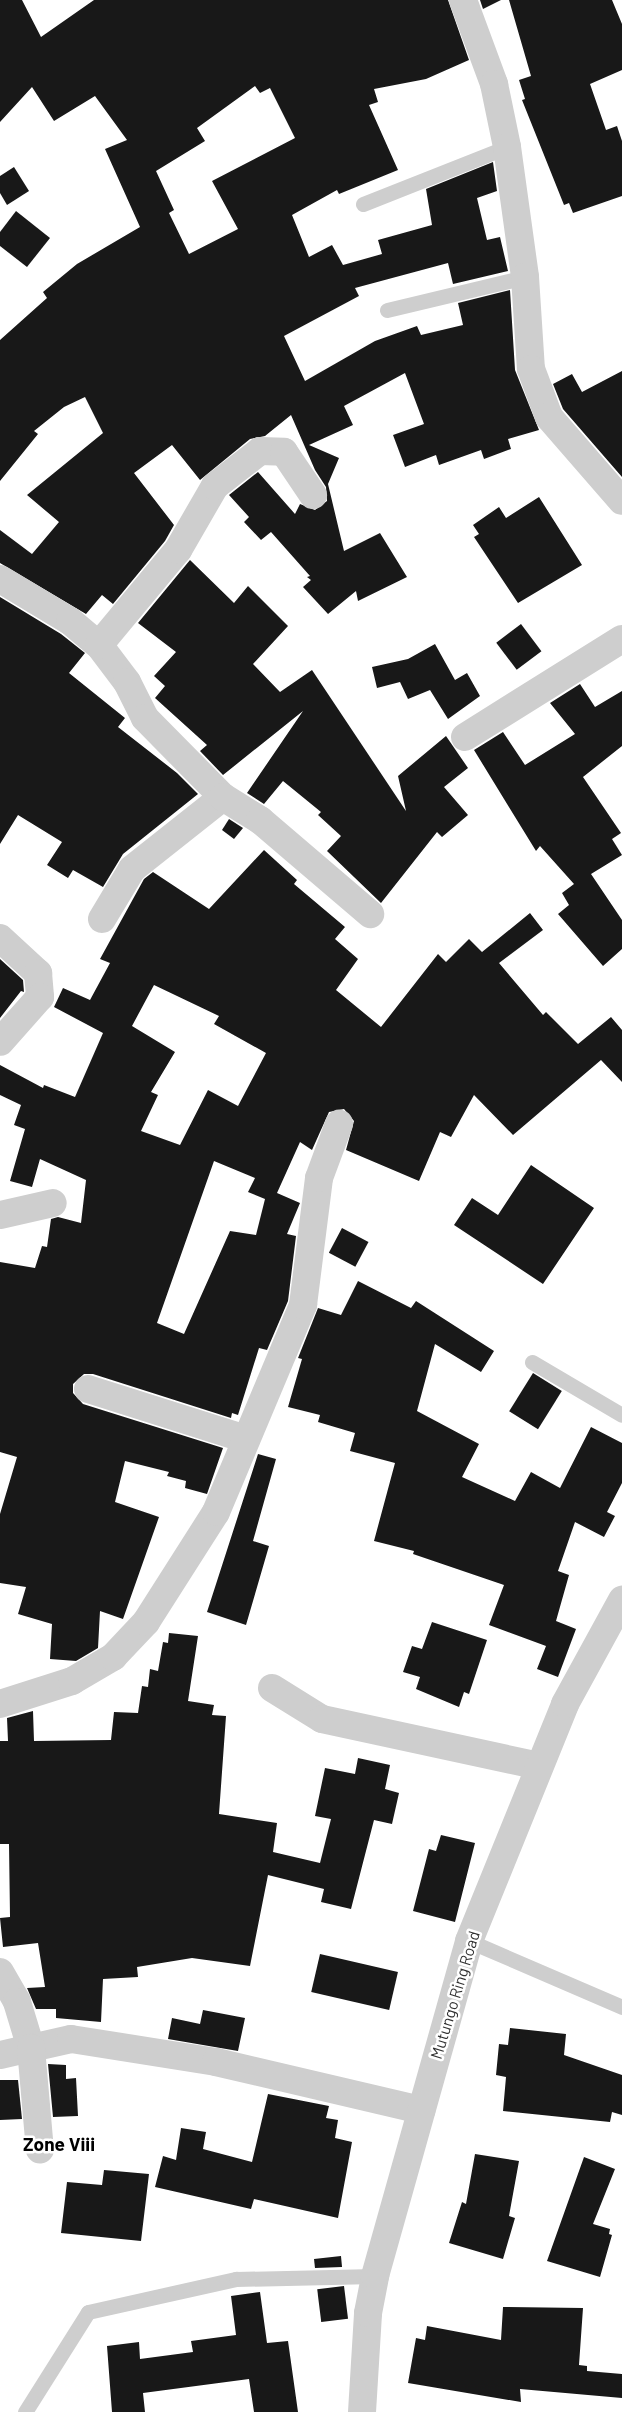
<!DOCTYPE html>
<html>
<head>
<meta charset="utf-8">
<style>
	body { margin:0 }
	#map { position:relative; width:622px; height:2412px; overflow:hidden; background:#fff; font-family:Barlow,sans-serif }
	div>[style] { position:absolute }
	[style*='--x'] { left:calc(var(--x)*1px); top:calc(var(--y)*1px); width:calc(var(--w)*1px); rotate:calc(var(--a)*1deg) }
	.building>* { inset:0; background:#181818; transform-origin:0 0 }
	.lane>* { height:15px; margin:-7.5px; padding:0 7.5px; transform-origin:7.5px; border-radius:7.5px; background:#cecece }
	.street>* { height:28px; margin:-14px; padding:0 14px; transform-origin:14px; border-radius:14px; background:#cecece }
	span { translate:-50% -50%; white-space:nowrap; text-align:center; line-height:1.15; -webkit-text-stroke:5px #fff; paint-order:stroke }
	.street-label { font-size:16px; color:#313131 }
	.quarter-label { font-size:19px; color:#000; font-weight:700 }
</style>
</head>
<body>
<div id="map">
	<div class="building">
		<div style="clip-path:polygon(evenodd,0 0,22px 0,41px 37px,94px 0,448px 0,469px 60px,426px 79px,374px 89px,378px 102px,369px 105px,398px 170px,339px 194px,337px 190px,292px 215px,309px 257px,332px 245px,343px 265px,382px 254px,378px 240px,432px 225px,426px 189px,493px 162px,497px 191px,477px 198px,487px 240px,500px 237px,508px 271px,453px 284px,448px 263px,355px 288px,359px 296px,284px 336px,305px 381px,375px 341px,417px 326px,421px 335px,463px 325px,458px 303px,510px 290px,515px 370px,539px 430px,508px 439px,511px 449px,484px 459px,481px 450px,439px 465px,436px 455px,405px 467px,393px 435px,424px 424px,405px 373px,344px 406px,353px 425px,309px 445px,339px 458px,328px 484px,344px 551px,380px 533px,407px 577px,358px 601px,356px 591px,328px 614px,303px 587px,311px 580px,307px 577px,310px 576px,271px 532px,261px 540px,244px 522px,249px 517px,229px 495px,258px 472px,295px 514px,300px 504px,315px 510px,327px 501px,326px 487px,315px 470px,291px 415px,265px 436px,250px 439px,200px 480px,172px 445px,134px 473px,174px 525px,165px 541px,113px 604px,102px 595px,86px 614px,0 563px,0 530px,32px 554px,59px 522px,27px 495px,103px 433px,85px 397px,64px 407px,34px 431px,38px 434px,0 481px,0 340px,47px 298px,43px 292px,77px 264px,140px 227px,105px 149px,127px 140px,95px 96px,54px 121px,32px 87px,0 122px,0 0,255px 86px,260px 93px,270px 88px,295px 138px,212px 181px,238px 229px,189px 254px,169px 213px,174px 210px,156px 171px,205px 141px,197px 128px,255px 86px)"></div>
		<div style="clip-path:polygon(480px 0,501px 0,483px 9px)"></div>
		<div style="clip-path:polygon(509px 0,612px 0,622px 24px,622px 70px,590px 84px,606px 130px,617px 126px,622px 141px,622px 196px,573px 213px,569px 203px,564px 205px,522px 100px,525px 99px,519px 80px,531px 76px)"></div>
		<div style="clip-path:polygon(14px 167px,29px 191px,7px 205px,0 193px,0 176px)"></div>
		<div style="clip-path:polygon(16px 211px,50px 238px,27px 267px,0 246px,0 232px)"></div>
		<div style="clip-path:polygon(622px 371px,622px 477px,563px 409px,553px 384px,572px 374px,582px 392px)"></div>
		<div style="clip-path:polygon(539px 497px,582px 565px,518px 603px,474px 537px,479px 534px,473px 525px,499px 507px,506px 518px)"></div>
		<div style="clip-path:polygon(190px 560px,234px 603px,248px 586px,288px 626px,253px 664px,280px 692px,312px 670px,406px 811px,398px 776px,446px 736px,468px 768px,444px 787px,468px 815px,442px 837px,437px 832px,381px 903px,327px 851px,341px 836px,318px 815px,321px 812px,283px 781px,264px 804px,247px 793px,303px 711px,223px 775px,200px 751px,207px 745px,155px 698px,165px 686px,154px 676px,176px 652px,138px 623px)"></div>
		<div style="clip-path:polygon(0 597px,61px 634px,85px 653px,69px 673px,125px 718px,118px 727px,177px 773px,198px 794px,123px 854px,103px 887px,73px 870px,68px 878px,47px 865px,62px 842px,18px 815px,0 844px)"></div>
		<div style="left:521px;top:624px;width:34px;height:31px;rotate:53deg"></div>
		<div style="clip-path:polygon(435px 644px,455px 680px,467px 673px,480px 696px,448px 719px,430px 690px,408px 699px,400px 682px,377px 688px,372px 667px,408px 659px)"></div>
		<div style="clip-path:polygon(580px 684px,595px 707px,622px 691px,622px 746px,583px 777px,621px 833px,612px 839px,622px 855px,591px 874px,622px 920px,622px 949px,603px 966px,558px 914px,569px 905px,562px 893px,574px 884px,540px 846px,536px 851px,474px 750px,503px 732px,525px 765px,575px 734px,550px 703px)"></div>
		<div style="clip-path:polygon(229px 819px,243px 828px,234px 839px,222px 830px)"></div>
		<div style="clip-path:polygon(evenodd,264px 850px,297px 880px,294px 884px,345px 927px,335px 939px,358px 959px,336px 990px,381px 1027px,438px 954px,446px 962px,469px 939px,482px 952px,530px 913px,543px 930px,499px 963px,543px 1015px,546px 1012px,578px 1044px,611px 1017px,622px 1030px,622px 1082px,601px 1060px,513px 1135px,474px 1095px,451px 1137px,440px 1132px,419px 1181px,346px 1150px,354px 1121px,344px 1109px,329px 1112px,312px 1150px,300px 1142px,277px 1193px,300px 1203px,287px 1234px,296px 1236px,288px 1301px,267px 1350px,259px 1348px,238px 1415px,232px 1413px,231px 1418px,93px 1374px,84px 1374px,73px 1384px,73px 1393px,83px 1404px,223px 1448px,207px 1494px,185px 1488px,186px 1481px,167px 1476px,169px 1472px,125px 1461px,115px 1502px,159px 1517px,123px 1619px,100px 1611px,98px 1648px,76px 1661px,50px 1659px,52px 1624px,18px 1614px,26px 1587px,0 1583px,0 1514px,17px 1457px,0 1452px,0 1262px,35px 1268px,42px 1246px,47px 1247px,51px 1219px,58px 1217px,81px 1223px,86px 1180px,40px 1159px,32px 1187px,10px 1181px,25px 1129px,14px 1125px,21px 1105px,0 1095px,0 1065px,43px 1088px,44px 1085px,75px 1097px,103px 1033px,54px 1007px,63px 988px,90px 1000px,110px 963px,100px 959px,144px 879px,153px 872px,209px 909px,264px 850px,154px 985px,219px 1016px,214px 1024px,266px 1053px,238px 1106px,208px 1090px,180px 1145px,141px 1131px,158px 1095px,151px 1092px,175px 1052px,132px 1026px,154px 985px,264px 850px,214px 1161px,255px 1178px,248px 1192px,265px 1199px,256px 1235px,230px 1231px,184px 1334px,157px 1323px,214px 1161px)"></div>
		<div style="clip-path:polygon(0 959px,23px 980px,24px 992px,21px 991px,0 1018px)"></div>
		<div style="clip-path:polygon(531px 1165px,594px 1208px,543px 1284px,454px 1225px,472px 1198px,498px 1215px)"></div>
		<div style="left:342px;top:1228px;width:30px;height:28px;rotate:28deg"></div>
		<div style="clip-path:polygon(358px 1281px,411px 1308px,416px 1301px,494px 1351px,481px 1372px,435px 1344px,417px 1411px,479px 1444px,462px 1477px,515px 1501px,531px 1472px,560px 1488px,591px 1427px,622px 1443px,622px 1483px,607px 1512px,615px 1516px,604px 1537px,575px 1522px,558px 1571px,569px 1575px,556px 1621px,576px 1629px,558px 1677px,537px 1669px,546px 1646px,489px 1625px,504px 1585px,413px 1554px,414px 1551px,374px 1541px,395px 1463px,350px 1451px,355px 1433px,318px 1422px,320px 1415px,288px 1407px,302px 1359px,298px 1358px,318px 1308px,341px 1315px)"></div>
		<div style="left:533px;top:1373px;width:34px;height:45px;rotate:32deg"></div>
		<div style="clip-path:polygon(258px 1454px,276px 1459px,253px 1541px,269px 1546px,246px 1625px,207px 1612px)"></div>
		<div style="clip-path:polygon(432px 1622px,487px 1640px,469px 1694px,464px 1692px,459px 1707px,416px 1689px,420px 1677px,403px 1672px,412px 1646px,422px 1649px)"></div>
		<div style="clip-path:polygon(169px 1633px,198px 1636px,188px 1701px,214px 1705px,212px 1715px,226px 1716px,219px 1814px,277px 1823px,273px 1852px,320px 1863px,331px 1819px,315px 1816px,325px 1768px,355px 1774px,358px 1758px,390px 1765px,385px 1789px,399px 1793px,392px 1824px,374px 1820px,351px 1909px,321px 1902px,324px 1889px,268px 1875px,250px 1966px,192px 1958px,137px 1967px,138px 1977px,103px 1979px,101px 2022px,56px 2018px,56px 2009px,36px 2009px,27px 1988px,45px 1987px,38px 1943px,3px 1947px,0 1918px,10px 1917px,9px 1844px,0 1844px,0 1741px,8px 1741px,7px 1718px,33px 1711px,34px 1741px,111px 1740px,114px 1712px,138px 1713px,142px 1686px,148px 1687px,150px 1669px,158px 1671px,163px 1642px,168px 1643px)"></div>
		<div style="clip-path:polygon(441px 1835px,475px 1843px,455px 1922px,413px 1911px,429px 1849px,436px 1851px)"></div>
		<div style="left:320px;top:1954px;width:80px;height:39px;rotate:13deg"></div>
		<div style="clip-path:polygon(203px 2010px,245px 2018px,238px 2051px,168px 2039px,172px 2018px,200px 2024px)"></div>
		<div style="clip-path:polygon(510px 2028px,566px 2034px,564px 2055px,622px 2075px,622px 2115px,612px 2112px,610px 2122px,503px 2111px,506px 2077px,496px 2075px,499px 2044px,508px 2045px)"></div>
		<div style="clip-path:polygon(48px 2064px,66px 2065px,66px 2079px,76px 2078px,78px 2116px,53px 2117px)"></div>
		<div style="clip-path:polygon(0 2080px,18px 2080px,22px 2119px,0 2120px)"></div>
		<div style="clip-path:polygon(268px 2094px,329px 2106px,326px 2118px,338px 2120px,335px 2138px,352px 2142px,338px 2218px,254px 2199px,251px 2209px,155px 2187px,163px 2156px,176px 2160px,181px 2128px,206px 2132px,203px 2149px,252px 2162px)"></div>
		<div style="clip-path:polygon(475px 2154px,519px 2161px,509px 2216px,515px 2218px,503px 2259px,449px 2243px,462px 2202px,466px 2204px)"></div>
		<div style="clip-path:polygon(584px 2157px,615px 2169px,593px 2224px,610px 2229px,609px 2234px,612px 2235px,600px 2277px,547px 2261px)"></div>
		<div style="clip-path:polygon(104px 2170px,149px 2174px,141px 2241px,61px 2233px,67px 2182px,102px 2185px)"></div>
		<div style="clip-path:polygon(341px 2256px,342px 2267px,315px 2268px,314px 2259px)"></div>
		<div style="left:344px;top:2286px;width:33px;height:27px;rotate:83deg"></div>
		<div style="clip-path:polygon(260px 2292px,267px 2343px,288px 2341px,298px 2412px,254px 2412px,249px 2379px,143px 2393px,145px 2412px,112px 2412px,107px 2346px,139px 2342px,140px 2359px,193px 2352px,191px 2341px,236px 2335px,231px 2296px)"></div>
		<div style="clip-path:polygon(503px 2307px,583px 2308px,579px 2365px,587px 2366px,587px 2371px,622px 2374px,622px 2398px,520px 2389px,521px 2402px,408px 2383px,416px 2338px,425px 2340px,427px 2326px,501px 2340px)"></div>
	</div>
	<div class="lane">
		<div style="--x:363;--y:204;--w:155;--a:-21.6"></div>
		<div style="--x:387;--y:310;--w:142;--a:-13.4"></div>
		<div style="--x:532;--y:1362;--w:104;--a:30.5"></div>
		<div style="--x:469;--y:1941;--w:167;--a:23.3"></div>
		<div style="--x:25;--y:2412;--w:118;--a:-57.8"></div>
		<div style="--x:88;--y:2312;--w:152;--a:-12.6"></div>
		<div style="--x:236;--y:2279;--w:139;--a:-1.2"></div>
	</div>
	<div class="street">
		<div style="--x:463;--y:0;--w:90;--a:69.7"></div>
		<div style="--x:494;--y:84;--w:64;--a:78.3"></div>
		<div style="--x:507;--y:147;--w:131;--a:82.1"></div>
		<div style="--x:525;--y:277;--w:92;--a:86.3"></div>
		<div style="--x:531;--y:369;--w:51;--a:69.4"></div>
		<div style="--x:549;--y:417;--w:111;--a:49"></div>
		<div style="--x:0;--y:579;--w:82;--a:31"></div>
		<div style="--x:70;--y:621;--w:38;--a:40"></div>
		<div style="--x:99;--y:645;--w:46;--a:52.9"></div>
		<div style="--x:127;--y:682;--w:40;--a:63.4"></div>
		<div style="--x:145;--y:718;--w:111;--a:45.4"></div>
		<div style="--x:99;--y:645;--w:124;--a:-50.3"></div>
		<div style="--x:178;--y:550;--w:74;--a:-60"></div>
		<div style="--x:215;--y:486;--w:57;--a:-37.9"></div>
		<div style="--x:260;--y:451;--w:24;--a:2"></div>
		<div style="--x:284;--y:452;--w:52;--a:56"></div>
		<div style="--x:465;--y:737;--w:185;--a:-32"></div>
		<div style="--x:102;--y:919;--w:58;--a:-59"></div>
		<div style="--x:132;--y:869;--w:116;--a:-38.4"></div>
		<div style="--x:223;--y:797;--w:44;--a:31.9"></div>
		<div style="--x:260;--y:820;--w:145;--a:40.5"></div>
		<div style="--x:0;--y:938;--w:52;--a:42.6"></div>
		<div style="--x:38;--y:973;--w:24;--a:85"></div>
		<div style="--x:40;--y:997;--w:60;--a:131.6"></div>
		<div style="--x:0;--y:1215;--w:54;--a:-12.8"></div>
		<div style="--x:88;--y:1389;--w:166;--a:17.6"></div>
		<div style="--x:272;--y:1688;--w:59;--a:31.8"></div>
		<div style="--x:322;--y:1719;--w:222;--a:12.2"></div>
		<div style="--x:0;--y:1704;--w:76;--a:-17.7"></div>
		<div style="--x:72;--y:1681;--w:48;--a:-30.3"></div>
		<div style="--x:113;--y:1657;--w:48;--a:-46.7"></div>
		<div style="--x:146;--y:1622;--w:130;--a:-57.5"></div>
		<div style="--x:216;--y:1512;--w:225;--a:-67.2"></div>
		<div style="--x:303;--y:1305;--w:128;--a:-82.8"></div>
		<div style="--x:319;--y:1178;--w:58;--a:-69.7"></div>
		<div style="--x:0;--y:1972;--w:34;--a:60"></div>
		<div style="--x:17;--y:2002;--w:48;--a:73.1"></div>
		<div style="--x:31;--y:2048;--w:41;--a:-12.7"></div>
		<div style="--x:71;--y:2039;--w:147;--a:9"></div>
		<div style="--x:216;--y:2062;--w:211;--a:13.2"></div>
		<div style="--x:0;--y:2055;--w:32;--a:-13"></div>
		<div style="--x:31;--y:2048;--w:102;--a:85"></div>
		<div style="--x:362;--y:2412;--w:99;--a:-86.5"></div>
		<div style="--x:368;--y:2313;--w:38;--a:-79"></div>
		<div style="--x:375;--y:2276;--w:348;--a:-74.3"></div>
		<div style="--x:469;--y:1941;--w:256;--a:-67.9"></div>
		<div style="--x:565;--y:1704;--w:119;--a:-61.3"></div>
	</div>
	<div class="street-label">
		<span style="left:455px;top:1995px;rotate:-73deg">Mutungo Ring Road</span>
	</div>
	<div class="quarter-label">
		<span style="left:59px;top:2144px">Zone Viii</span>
	</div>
</div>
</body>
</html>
